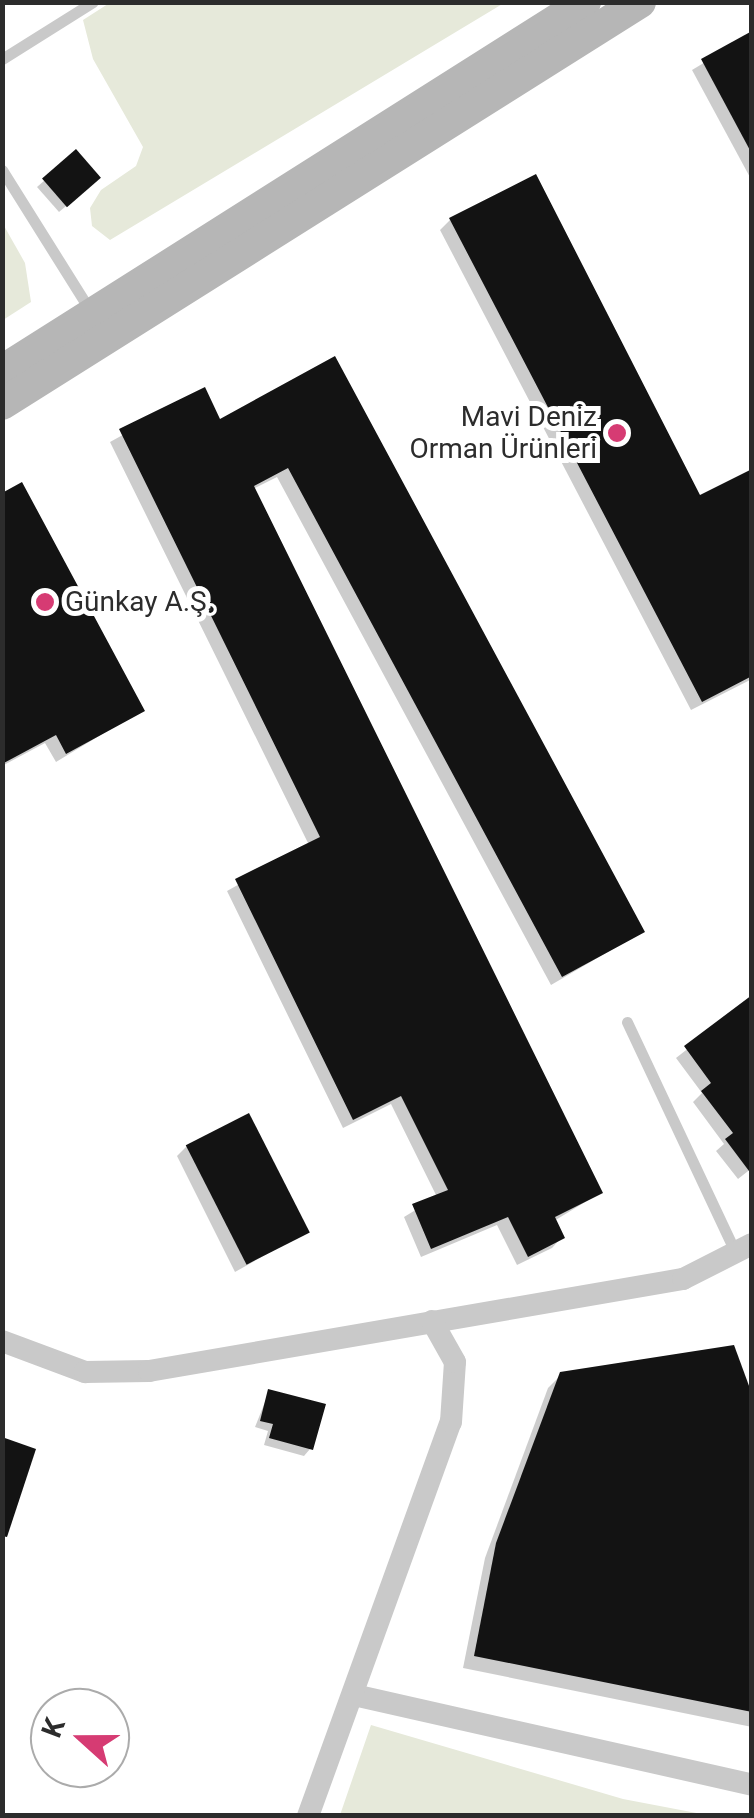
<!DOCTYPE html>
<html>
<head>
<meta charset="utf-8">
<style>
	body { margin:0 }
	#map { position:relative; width:754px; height:1818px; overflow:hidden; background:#fff; font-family:Roboto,sans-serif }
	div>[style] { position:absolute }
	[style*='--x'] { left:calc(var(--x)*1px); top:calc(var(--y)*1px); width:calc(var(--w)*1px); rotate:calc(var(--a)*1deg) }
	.green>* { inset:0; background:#e6e9da }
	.shadow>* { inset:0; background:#0003 }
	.building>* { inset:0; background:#131313; transform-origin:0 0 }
	.service>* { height:11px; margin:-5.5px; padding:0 5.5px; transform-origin:5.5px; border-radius:5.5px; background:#c9c9c9 }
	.minor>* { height:22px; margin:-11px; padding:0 11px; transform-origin:11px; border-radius:11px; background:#c9c9c9 }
	.secondary>* { height:32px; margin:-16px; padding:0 16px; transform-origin:16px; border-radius:16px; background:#b6b6b6 }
	.dots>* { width:28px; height:28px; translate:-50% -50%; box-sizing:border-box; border:5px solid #fff; border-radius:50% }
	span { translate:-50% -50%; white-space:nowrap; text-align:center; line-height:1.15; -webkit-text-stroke:10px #fff; paint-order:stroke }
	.poi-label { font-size:28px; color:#2c2c2c }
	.right { translate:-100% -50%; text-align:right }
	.left { translate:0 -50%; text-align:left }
	.frame { position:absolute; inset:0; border:5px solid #2c2c2c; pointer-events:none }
	.north { position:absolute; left:30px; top:1688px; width:100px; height:100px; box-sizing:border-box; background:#fff; border:2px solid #ababab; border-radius:50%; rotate:291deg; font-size:28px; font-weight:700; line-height:40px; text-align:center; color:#2c2c2c }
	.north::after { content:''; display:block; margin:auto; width:35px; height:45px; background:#d63b73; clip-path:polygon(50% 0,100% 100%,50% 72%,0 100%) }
</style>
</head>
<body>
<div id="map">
	<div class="green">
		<div style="clip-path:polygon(111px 2px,504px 2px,504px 3px,110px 240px,92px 226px,90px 208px,101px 190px,136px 166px,143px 147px,93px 59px,83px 20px)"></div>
		<div style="clip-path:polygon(3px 224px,25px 263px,31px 302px,3px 320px)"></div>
		<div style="clip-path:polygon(371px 1725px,623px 1799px,707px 1815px,340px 1815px)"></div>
	</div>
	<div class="shadow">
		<div style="clip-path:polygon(752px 34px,752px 181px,692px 70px)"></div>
		<div style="clip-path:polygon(76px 153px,91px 185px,59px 212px,37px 187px)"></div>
		<div style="clip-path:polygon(450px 220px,699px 498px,752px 471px,752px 679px,691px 710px,440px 230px)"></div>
		<div style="clip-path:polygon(334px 360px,642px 932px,551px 985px,277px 477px,253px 489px,600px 1193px,554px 1221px,562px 1237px,552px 1248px,517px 1265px,497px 1225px,421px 1257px,404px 1217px,437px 1197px,391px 1104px,343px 1128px,227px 891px,309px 845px,110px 442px,204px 390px,219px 422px)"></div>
		<div style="clip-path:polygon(2px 496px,142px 710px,56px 762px,45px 743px,2px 766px)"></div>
		<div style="clip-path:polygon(752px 998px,752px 1168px,738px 1179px,716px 1151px,724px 1144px,693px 1102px,702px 1093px,676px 1058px)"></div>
		<div style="clip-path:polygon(187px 1146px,306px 1232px,235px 1272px,177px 1156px)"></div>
		<div style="clip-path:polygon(561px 1375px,752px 1401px,752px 1727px,463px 1668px,485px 1558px,548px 1388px)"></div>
		<div style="clip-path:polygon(269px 1392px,310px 1449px,304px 1456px,264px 1445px,268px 1431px,255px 1427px)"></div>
	</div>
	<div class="building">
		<div style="clip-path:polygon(752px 31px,752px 154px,701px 59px)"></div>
		<div style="left:76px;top:149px;width:38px;height:45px;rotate:49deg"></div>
		<div style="clip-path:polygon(536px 174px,700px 495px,752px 469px,752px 676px,702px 702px,449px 218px)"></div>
		<div style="clip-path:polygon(335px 356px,645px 932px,562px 977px,288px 468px,254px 486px,603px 1193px,555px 1217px,565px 1238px,528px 1257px,508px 1217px,431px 1249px,412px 1204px,448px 1190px,401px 1096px,353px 1120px,235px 879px,320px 837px,119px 429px,205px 387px,220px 419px)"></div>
		<div style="clip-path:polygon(22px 482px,145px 711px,66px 754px,56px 735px,2px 764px,2px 493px)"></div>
		<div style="clip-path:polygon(752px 995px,752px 1175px,725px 1139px,733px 1133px,701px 1091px,711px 1083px,684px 1046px)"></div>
		<div style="left:249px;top:1113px;width:134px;height:71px;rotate:63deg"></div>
		<div style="clip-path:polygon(734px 1345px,752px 1394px,752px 1712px,474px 1656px,496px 1543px,560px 1372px)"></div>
		<div style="clip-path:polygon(268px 1389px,326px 1404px,313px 1450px,269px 1438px,273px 1424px,260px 1421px)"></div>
		<div style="clip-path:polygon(2px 1437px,36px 1449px,7px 1537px,2px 1536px)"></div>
	</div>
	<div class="service">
		<div style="--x:2;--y:59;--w:107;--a:-32.1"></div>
		<div style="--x:2;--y:170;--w:168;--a:57.9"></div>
		<div style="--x:627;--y:1022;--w:256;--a:64.8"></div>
	</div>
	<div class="minor">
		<div style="--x:2;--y:1341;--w:89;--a:20.5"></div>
		<div style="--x:85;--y:1372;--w:64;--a:-0.9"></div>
		<div style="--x:149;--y:1371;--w:542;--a:-9.78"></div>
		<div style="--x:683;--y:1279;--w:77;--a:-26.9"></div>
		<div style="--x:354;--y:1695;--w:408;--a:12.7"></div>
		<div style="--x:308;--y:1816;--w:419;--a:-70.1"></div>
		<div style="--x:451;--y:1422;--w:60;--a:-86.2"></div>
		<div style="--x:455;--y:1362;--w:47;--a:-119.3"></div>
	</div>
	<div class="secondary">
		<div style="--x:2;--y:371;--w:690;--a:-32.33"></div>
		<div style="--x:2;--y:404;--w:754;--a:-32.21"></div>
	</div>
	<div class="dots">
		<div style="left:617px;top:433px;background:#d63b73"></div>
		<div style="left:45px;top:602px;background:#d63b73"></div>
	</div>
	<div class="poi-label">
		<span class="right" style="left:597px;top:433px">Mavi Deniz<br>Orman Ürünleri</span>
		<span class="left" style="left:65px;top:602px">Günkay A.Ş.</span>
	</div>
	<div class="frame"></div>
	<div class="north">K</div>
</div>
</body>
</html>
